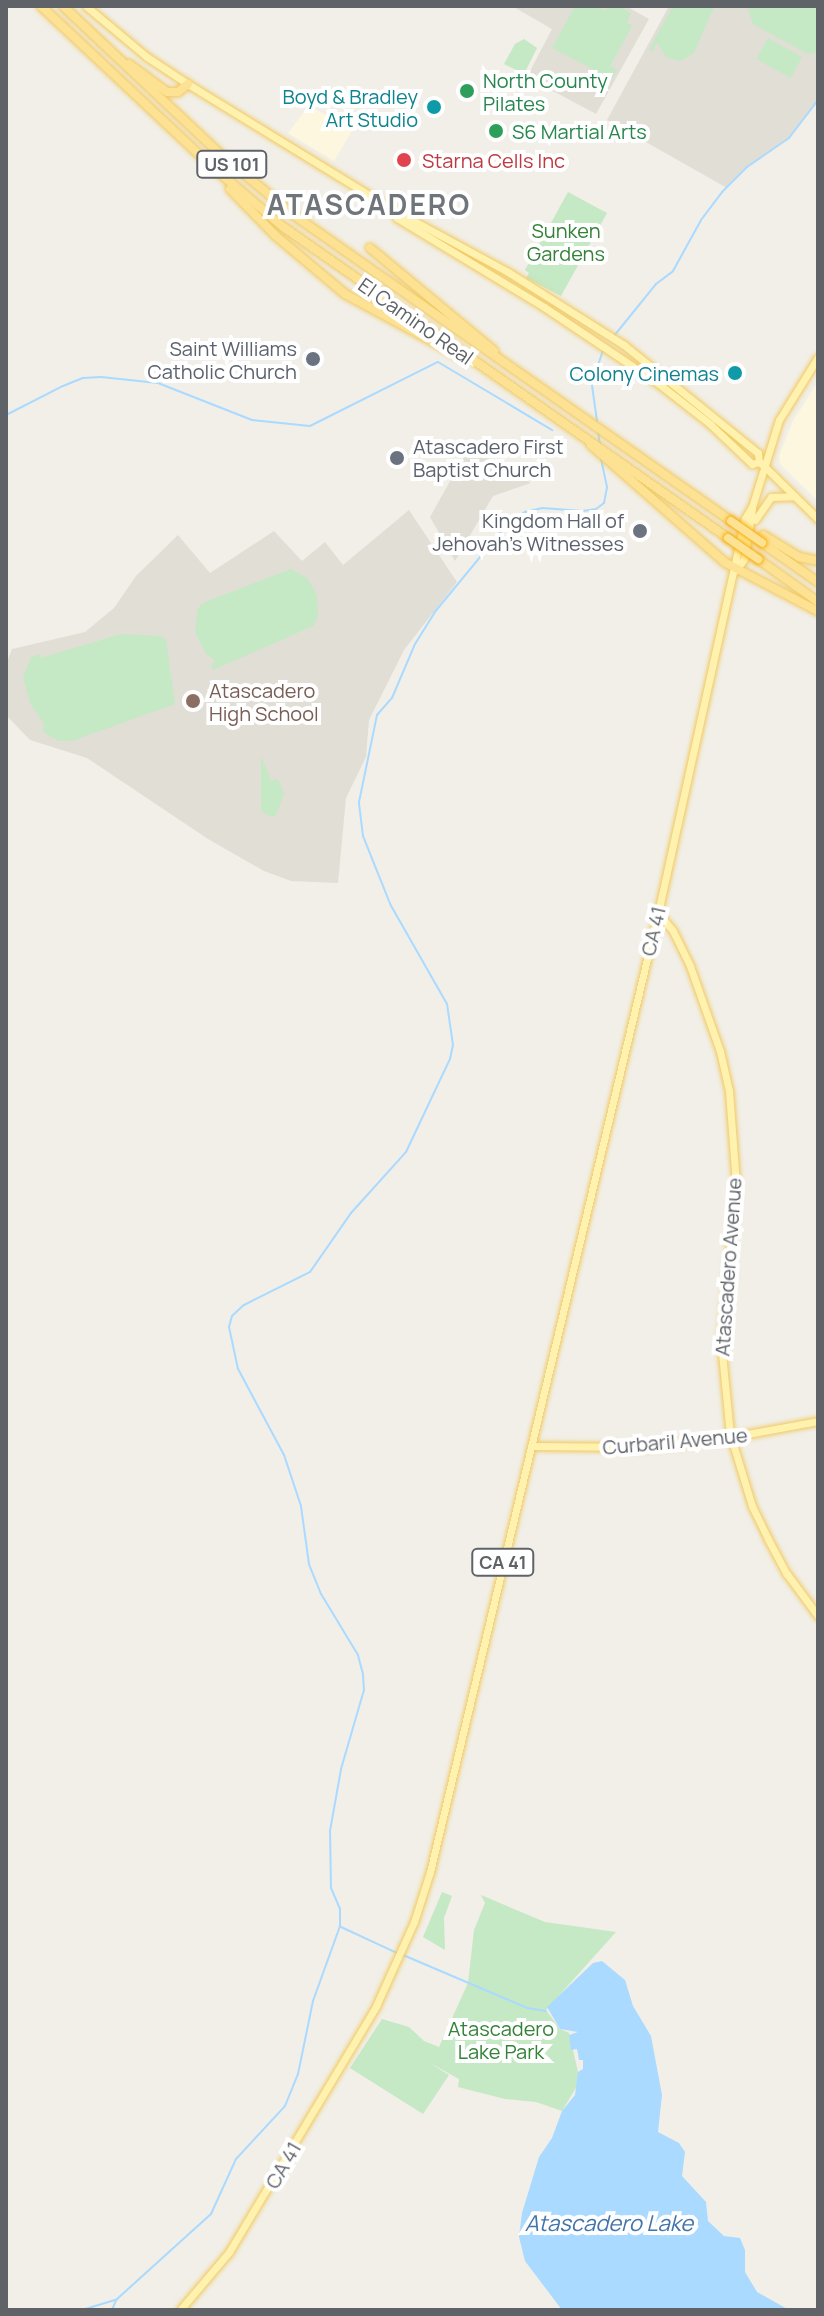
<!DOCTYPE html>
<html>
<head>
<meta charset="utf-8">
<style>
	body { margin:0 }
	#map { position:relative; width:824px; height:2316px; overflow:hidden; background:#f1efe8; font-family:Manrope,sans-serif }
	div>[style] { position:absolute }
	[style*='--x'] { left:calc(var(--x)*1px); top:calc(var(--y)*1px); width:calc(var(--w)*1px); rotate:calc(var(--a)*1deg) }
	.commercial>* { inset:0; background:#fef7e0 }
	.education>* { inset:0; background:#e1ded6 }
	.green>* { inset:0; background:#c5e8c5; transform-origin:0 0 }
	.water>* { inset:0; background:#aadaff }
	.stream>* { height:2px; margin:-1px; padding:0 1px; transform-origin:1px; border-radius:1px; background:#aadaff }
	.roads { filter:drop-shadow(0 0 2px #f2c960) drop-shadow(0 0 2px #f2c960) }
	.major>* { height:7px; margin:-3.5px; padding:0 3.5px; transform-origin:3.5px; border-radius:3.5px; background:#fff2af }
	.highway>* { height:8px; margin:-4px; padding:0 4px; transform-origin:4px; border-radius:4px; background:#fde293 }
	.bridges { filter:drop-shadow(0 0 2px #f9ab00) drop-shadow(0 0 2px #f9ab00) }
	.highway-bridge>* { height:8px; margin:-4px; padding:0 4px; transform-origin:4px; border-radius:4px; background:#fde293 }
	.dots>* { width:22px; height:22px; translate:-50% -50%; box-sizing:border-box; border:4px solid #fff; border-radius:50% }
	span { translate:-50% -50%; white-space:nowrap; text-align:center; line-height:1.15; -webkit-text-stroke:8px #fff; paint-order:stroke }
	.shield-label span { padding:2px 6px; background:#fff; border:2px solid; border-radius:6px; -webkit-text-stroke-width:0 }
	.shield-label { font-size:18px; color:#5f6368; font-weight:700 }
	.leisure-label { font-size:20px; color:#27864d }
	.left { translate:0 -50%; text-align:left }
	.culture-label { font-size:20px; color:#0d838f }
	.right { translate:-100% -50%; text-align:right }
	.health-label { font-size:20px; color:#be3a42 }
	.park-label { font-size:20px; color:#348238 }
	.street-label { font-size:20px; color:#5f6368 }
	.worship-label { font-size:20px; color:#5b616d }
	.education-label { font-size:20px; color:#785e54 }
	.water-label { font-size:22px; color:#4174aa; font-style:italic }
	.district-label { font-size:28px; color:#70757a; font-weight:700; letter-spacing:2px }
	.frame { position:absolute; inset:0; border:8px solid #5f6368; pointer-events:none }
</style>
</head>
<body>
<div id="map">
	<div class="commercial">
		<div style="clip-path:polygon(309px 106px,353px 129px,334px 161px,288px 133px)"></div>
		<div style="clip-path:polygon(818px 382px,818px 501px,780px 464px,779px 456px,793px 421px)"></div>
	</div>
	<div class="education">
		<div style="clip-path:polygon(626px 6px,649px 19px,596px 114px,527px 77px,552px 29px,512px 6px)"></div>
		<div style="clip-path:polygon(669px 6px,818px 6px,818px 100px,789px 138px,747px 167px,727px 188px,607px 120px)"></div>
		<div style="clip-path:polygon(469px 447px,531px 483px,493px 496px,455px 561px,430px 517px)"></div>
		<div style="clip-path:polygon(409px 510px,457px 582px,404px 650px,369px 720px,366px 757px,346px 798px,338px 883px,291px 881px,264px 871px,208px 839px,87px 758px,30px 740px,7px 716px,6px 664px,12px 649px,85px 632px,114px 608px,136px 576px,178px 535px,210px 573px,274px 531px,302px 561px,325px 542px,343px 565px)"></div>
	</div>
	<div class="green">
		<div style="clip-path:polygon(575px 6px,596px 6px,605px 11px,608px 6px,618px 6px,631px 13px,627px 22px,632px 26px,610px 66px,617px 70px,612px 79px,552px 48px)"></div>
		<div style="clip-path:polygon(673px 6px,714px 7px,694px 53px,681px 61px,667px 58px,657px 43px,652px 52px,649px 49px)"></div>
		<div style="clip-path:polygon(747px 6px,818px 6px,818px 52px,808px 54px,753px 24px)"></div>
		<div style="left:768px;top:38px;width:39px;height:24px;rotate:29deg"></div>
		<div style="clip-path:polygon(524px 39px,537px 48px,524px 74px,504px 64px,515px 44px)"></div>
		<div style="clip-path:polygon(568px 192px,607px 213px,561px 296px,526px 278px,529px 273px,525px 270px)"></div>
		<div style="clip-path:polygon(291px 569px,307px 578px,317px 595px,318px 617px,313px 626px,213px 670px,211px 664px,216px 661px,206px 654px,195px 632px,198px 608px,205px 602px)"></div>
		<div style="clip-path:polygon(121px 634px,160px 636px,166px 640px,175px 704px,72px 741px,59px 741px,43px 732px,44px 724px,30px 703px,23px 677px,31px 657px,40px 654px,41px 658px)"></div>
		<div style="clip-path:polygon(261px 756px,271px 780px,278px 779px,284px 794px,276px 815px,271px 817px,261px 811px)"></div>
		<div style="clip-path:polygon(442px 1892px,452px 1896px,444px 1918px,445px 1950px,423px 1937px)"></div>
		<div style="clip-path:polygon(481px 1895px,545px 1922px,616px 1932px,546px 2010px,560px 2029px,569px 2033px,578px 2072px,577px 2086px,562px 2111px,536px 2102px,505px 2099px,458px 2087px,459px 2079px,428px 2062px,449px 2075px,423px 2114px,350px 2068px,382px 2019px,409px 2027px,424px 2041px,439px 2047px,468px 1983px,474px 1930px,485px 1903px)"></div>
	</div>
	<div class="water">
		<div style="clip-path:polygon(602px 1961px,625px 1980px,633px 2006px,651px 2036px,662px 2095px,658px 2132px,679px 2143px,685px 2152px,682px 2176px,706px 2202px,708px 2221px,724px 2236px,740px 2238px,745px 2250px,745px 2272px,757px 2292px,789px 2310px,562px 2310px,525px 2261px,519px 2237px,522px 2213px,539px 2157px,552px 2138px,562px 2111px,575px 2095px,578px 2072px,583px 2069px,583px 2060px,579px 2060px,577px 2049px,571px 2050px,570px 2042px,569px 2035px,578px 2032px,560px 2029px,547px 2007px,593px 1963px)"></div>
	</div>
	<div class="stream">
		<div style="--x:614;--y:336;--w:67;--a:-51.1"></div>
		<div style="--x:656;--y:284;--w:21;--a:-37"></div>
		<div style="--x:673;--y:271;--w:58;--a:-61.2"></div>
		<div style="--x:701;--y:220;--w:35;--a:-53"></div>
		<div style="--x:722;--y:192;--w:35;--a:-45"></div>
		<div style="--x:747;--y:167;--w:51;--a:-34.6"></div>
		<div style="--x:789;--y:138;--w:48;--a:-52.7"></div>
		<div style="--x:6;--y:415;--w:64;--a:-27"></div>
		<div style="--x:63;--y:386;--w:22;--a:-22"></div>
		<div style="--x:83;--y:378;--w:18;--a:-3"></div>
		<div style="--x:101;--y:377;--w:57;--a:6"></div>
		<div style="--x:158;--y:383;--w:101;--a:21.5"></div>
		<div style="--x:252;--y:420;--w:58;--a:5.9"></div>
		<div style="--x:310;--y:426;--w:143;--a:-26.6"></div>
		<div style="--x:438;--y:362;--w:133;--a:30.8"></div>
		<div style="--x:597;--y:421;--w:37;--a:-98"></div>
		<div style="--x:592;--y:384;--w:36;--a:-72"></div>
		<div style="--x:598;--y:432;--w:13;--a:81"></div>
		<div style="--x:341;--y:1927;--w:62;--a:24.9"></div>
		<div style="--x:403;--y:1955;--w:135;--a:23.1"></div>
		<div style="--x:527;--y:2008;--w:19;--a:9"></div>
		<div style="--x:82;--y:2310;--w:37;--a:-17"></div>
		<div style="--x:117;--y:2299;--w:127;--a:-42.1"></div>
		<div style="--x:211;--y:2214;--w:60;--a:-65.6"></div>
		<div style="--x:236;--y:2159;--w:72;--a:-47.2"></div>
		<div style="--x:285;--y:2106;--w:35;--a:-68"></div>
		<div style="--x:298;--y:2074;--w:75;--a:-78.4"></div>
		<div style="--x:313;--y:2001;--w:80;--a:-70.2"></div>
		<div style="--x:340;--y:1926;--w:17;--a:-90"></div>
		<div style="--x:340;--y:1909;--w:23;--a:-113"></div>
		<div style="--x:331;--y:1888;--w:57;--a:-91"></div>
		<div style="--x:330;--y:1831;--w:63;--a:-79.9"></div>
		<div style="--x:341;--y:1769;--w:82;--a:-73.8"></div>
		<div style="--x:364;--y:1690;--w:16;--a:-94"></div>
		<div style="--x:363;--y:1674;--w:20;--a:-105"></div>
		<div style="--x:358;--y:1655;--w:71;--a:-121.2"></div>
		<div style="--x:321;--y:1594;--w:32;--a:-112"></div>
		<div style="--x:309;--y:1564;--w:59;--a:-97.9"></div>
		<div style="--x:301;--y:1506;--w:54;--a:-108.4"></div>
		<div style="--x:284;--y:1455;--w:98;--a:-118.1"></div>
		<div style="--x:238;--y:1369;--w:43;--a:-102.1"></div>
		<div style="--x:229;--y:1327;--w:11;--a:-75"></div>
		<div style="--x:232;--y:1316;--w:16;--a:-43"></div>
		<div style="--x:244;--y:1305;--w:74;--a:-26.6"></div>
		<div style="--x:310;--y:1272;--w:72;--a:-55.2"></div>
		<div style="--x:351;--y:1213;--w:82;--a:-48"></div>
		<div style="--x:406;--y:1152;--w:103;--a:-64.7"></div>
		<div style="--x:450;--y:1059;--w:14;--a:-78"></div>
		<div style="--x:453;--y:1045;--w:41;--a:-98.3"></div>
		<div style="--x:447;--y:1004;--w:113;--a:-119.7"></div>
		<div style="--x:391;--y:906;--w:75;--a:-111.8"></div>
		<div style="--x:363;--y:836;--w:34;--a:-97"></div>
		<div style="--x:359;--y:802;--w:89;--a:-78.3"></div>
		<div style="--x:377;--y:715;--w:23;--a:-49"></div>
		<div style="--x:392;--y:698;--w:59;--a:-66.9"></div>
		<div style="--x:415;--y:644;--w:36;--a:-58"></div>
		<div style="--x:434;--y:613;--w:118;--a:-50.5"></div>
		<div style="--x:509;--y:522;--w:19;--a:-32"></div>
		<div style="--x:525;--y:512;--w:17;--a:-13"></div>
		<div style="--x:542;--y:508;--w:41;--a:4.2"></div>
		<div style="--x:583;--y:511;--w:13;--a:-9"></div>
		<div style="--x:596;--y:509;--w:10;--a:-37"></div>
		<div style="--x:604;--y:503;--w:16;--a:-79"></div>
		<div style="--x:607;--y:487;--w:29;--a:-102"></div>
		<div style="--x:112;--y:2310;--w:11;--a:-68"></div>
	</div>
	<div class="roads">
		<div class="major">
			<div style="--x:86;--y:6;--w:80;--a:39.9"></div>
			<div style="--x:147;--y:57;--w:49;--a:33.4"></div>
			<div style="--x:188;--y:84;--w:239;--a:31.5"></div>
			<div style="--x:392;--y:209;--w:132;--a:28.5"></div>
			<div style="--x:508;--y:272;--w:137;--a:32.2"></div>
			<div style="--x:624;--y:345;--w:172;--a:38.9"></div>
			<div style="--x:758;--y:453;--w:9;--a:84"></div>
			<div style="--x:392;--y:209;--w:10;--a:61"></div>
			<div style="--x:397;--y:218;--w:172;--a:31.2"></div>
			<div style="--x:544;--y:307;--w:138;--a:33.8"></div>
			<div style="--x:659;--y:384;--w:65;--a:38.1"></div>
			<div style="--x:710;--y:424;--w:58;--a:43.6"></div>
			<div style="--x:752;--y:464;--w:7;--a:-16"></div>
			<div style="--x:759;--y:462;--w:6;--a:39"></div>
			<div style="--x:764;--y:466;--w:76;--a:44.5"></div>
			<div style="--x:755;--y:520;--w:28;--a:-55"></div>
			<div style="--x:771;--y:497;--w:23;--a:-2"></div>
			<div style="--x:736;--y:570;--w:14;--a:-54"></div>
			<div style="--x:744;--y:559;--w:51;--a:-80.9"></div>
			<div style="--x:658;--y:913;--w:23;--a:50"></div>
			<div style="--x:673;--y:931;--w:39;--a:64"></div>
			<div style="--x:690;--y:966;--w:90;--a:70.6"></div>
			<div style="--x:720;--y:1051;--w:41;--a:77.3"></div>
			<div style="--x:729;--y:1091;--w:93;--a:85.7"></div>
			<div style="--x:736;--y:1184;--w:160;--a:95.4"></div>
			<div style="--x:721;--y:1343;--w:91;--a:84.4"></div>
			<div style="--x:730;--y:1434;--w:75;--a:73"></div>
			<div style="--x:752;--y:1506;--w:37;--a:64"></div>
			<div style="--x:768;--y:1539;--w:40;--a:62"></div>
			<div style="--x:787;--y:1574;--w:52;--a:53.6"></div>
			<div style="--x:531;--y:1446;--w:115;--a:0.5"></div>
			<div style="--x:646;--y:1447;--w:86;--a:-6.7"></div>
			<div style="--x:731;--y:1437;--w:88;--a:-10.4"></div>
			<div style="--x:180;--y:2310;--w:76;--a:-49.8"></div>
			<div style="--x:229;--y:2252;--w:287;--a:-59.1"></div>
			<div style="--x:376;--y:2006;--w:92;--a:-65.7"></div>
			<div style="--x:414;--y:1922;--w:52;--a:-72.3"></div>
			<div style="--x:430;--y:1872;--w:986;--a:-76.63"></div>
			<div style="--x:658;--y:913;--w:404;--a:-77.6"></div>
			<div style="--x:745;--y:518;--w:13;--a:-58"></div>
			<div style="--x:752;--y:507;--w:91;--a:-72.8"></div>
			<div style="--x:779;--y:420;--w:74;--a:-58.2"></div>
		</div>
		<div class="highway">
			<div style="--x:41;--y:6;--w:231;--a:43.2"></div>
			<div style="--x:209;--y:164;--w:96;--a:40.3"></div>
			<div style="--x:282;--y:226;--w:544;--a:34.97"></div>
			<div style="--x:63;--y:6;--w:216;--a:43.3"></div>
			<div style="--x:220;--y:154;--w:97;--a:39.6"></div>
			<div style="--x:295;--y:216;--w:532;--a:34.97"></div>
			<div style="--x:129;--y:64;--w:47;--a:36.4"></div>
			<div style="--x:167;--y:92;--w:11;--a:0"></div>
			<div style="--x:178;--y:92;--w:13;--a:-39"></div>
			<div style="--x:230;--y:189;--w:66;--a:45.6"></div>
			<div style="--x:276;--y:236;--w:90;--a:40"></div>
			<div style="--x:345;--y:294;--w:131;--a:28.3"></div>
			<div style="--x:370;--y:248;--w:161;--a:39.7"></div>
			<div style="--x:591;--y:445;--w:179;--a:41.2"></div>
			<div style="--x:726;--y:563;--w:104;--a:27.6"></div>
			<div style="--x:763;--y:535;--w:42;--a:31.4"></div>
			<div style="--x:799;--y:557;--w:19;--a:12"></div>
			<div style="--x:762;--y:543;--w:68;--a:34.9"></div>
			<div style="--x:758;--y:559;--w:74;--a:35.6"></div>
		</div>
	</div>
	<div class="bridges">
		<div class="highway-bridge">
			<div style="--x:731;--y:521;--w:38;--a:35"></div>
			<div style="--x:728;--y:538;--w:37;--a:35"></div>
		</div>
	</div>
	<div class="dots">
		<div style="left:467px;top:91px;background:#2e9e5b"></div>
		<div style="left:434px;top:107px;background:#0f9aa8"></div>
		<div style="left:496px;top:131px;background:#2e9e5b"></div>
		<div style="left:404px;top:160px;background:#e0444e"></div>
		<div style="left:313px;top:359px;background:#6b7280"></div>
		<div style="left:735px;top:373px;background:#0f9aa8"></div>
		<div style="left:397px;top:458px;background:#6b7280"></div>
		<div style="left:640px;top:531px;background:#6b7280"></div>
		<div style="left:193px;top:701px;background:#8d6e63"></div>
	</div>
	<div class="shield-label">
		<span style="left:232px;top:164px">US 101</span>
		<span style="left:503px;top:1562px">CA 41</span>
	</div>
	<div class="leisure-label">
		<span class="left" style="left:483px;top:92px">North County<br>Pilates</span>
		<span class="left" style="left:512px;top:131px">S6 Martial Arts</span>
	</div>
	<div class="culture-label">
		<span class="right" style="left:418px;top:108px">Boyd &amp; Bradley<br>Art Studio</span>
		<span class="right" style="left:719px;top:373px">Colony Cinemas</span>
	</div>
	<div class="health-label">
		<span class="left" style="left:422px;top:160px">Starna Cells Inc</span>
	</div>
	<div class="park-label">
		<span style="left:566px;top:242px">Sunken<br>Gardens</span>
		<span style="left:501px;top:2040px">Atascadero<br>Lake Park</span>
	</div>
	<div class="street-label">
		<span style="left:416px;top:321px;rotate:35deg">El Camino Real</span>
		<span style="left:653px;top:931px;rotate:-77deg">CA 41</span>
		<span style="left:728px;top:1267px;rotate:-86deg">Atascadero Avenue</span>
		<span style="left:675px;top:1441px;rotate:-5deg">Curbaril Avenue</span>
		<span style="left:283px;top:2165px;rotate:-60deg">CA 41</span>
	</div>
	<div class="worship-label">
		<span class="right" style="left:297px;top:360px">Saint Williams<br>Catholic Church</span>
		<span class="left" style="left:413px;top:458px">Atascadero First<br>Baptist Church</span>
		<span class="right" style="left:624px;top:532px">Kingdom Hall of<br>Jehovah's Witnesses</span>
	</div>
	<div class="education-label">
		<span class="left" style="left:209px;top:702px">Atascadero<br>High School</span>
	</div>
	<div class="water-label">
		<span style="left:609px;top:2224px">Atascadero Lake</span>
	</div>
	<div class="district-label">
		<span style="left:369px;top:204px">ATASCADERO</span>
	</div>
	<div class="frame"></div>
</div>
</body>
</html>
